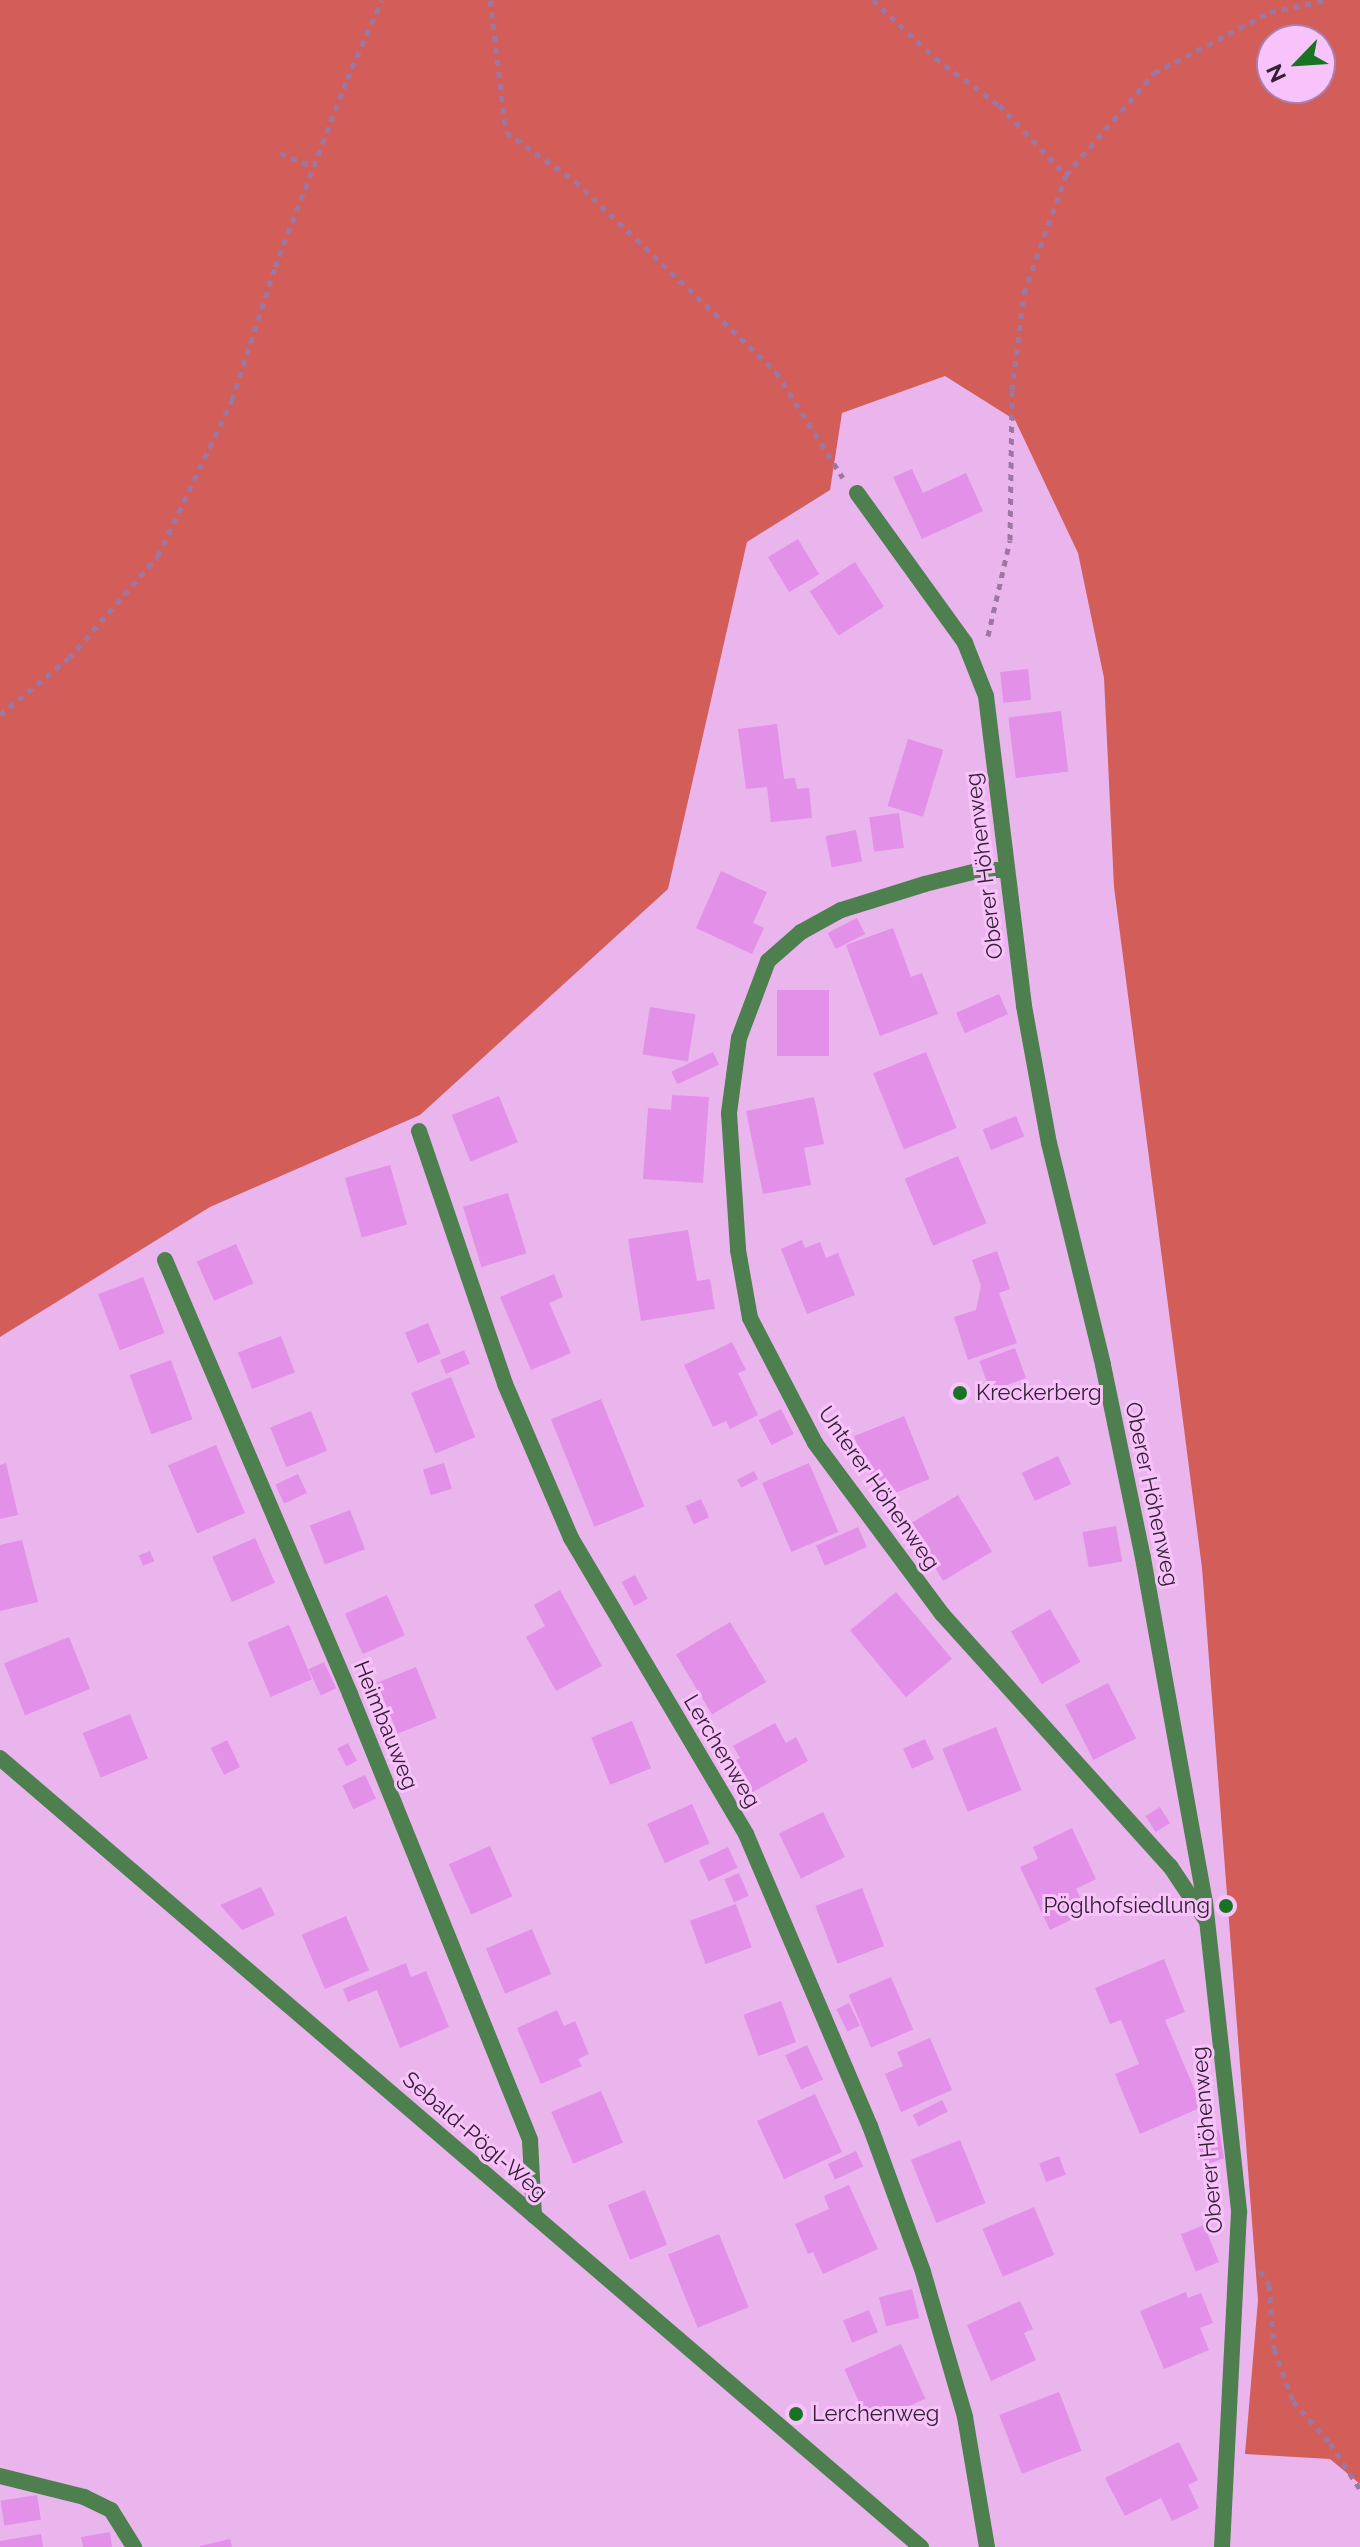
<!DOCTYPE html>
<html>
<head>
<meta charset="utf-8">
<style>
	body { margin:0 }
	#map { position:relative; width:1360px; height:2547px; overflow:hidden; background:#eab5ed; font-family:Raleway,sans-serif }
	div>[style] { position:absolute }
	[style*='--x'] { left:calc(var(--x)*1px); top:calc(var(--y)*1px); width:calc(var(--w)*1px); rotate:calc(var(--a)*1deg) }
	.forest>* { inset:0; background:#d35d59 }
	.building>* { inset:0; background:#e290e8; transform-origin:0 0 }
	.path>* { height:5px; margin-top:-2.5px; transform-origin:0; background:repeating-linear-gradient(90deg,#9e77a1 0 6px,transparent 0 12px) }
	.street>* { height:16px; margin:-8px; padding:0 8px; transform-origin:8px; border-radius:8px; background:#4d804e }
	.dots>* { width:22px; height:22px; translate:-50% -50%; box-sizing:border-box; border:4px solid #f8c2fb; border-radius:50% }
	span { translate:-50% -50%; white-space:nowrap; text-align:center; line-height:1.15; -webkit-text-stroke:6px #f8c2fb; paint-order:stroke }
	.street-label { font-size:22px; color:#352036 }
	.poi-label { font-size:22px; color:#352036 }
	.left { translate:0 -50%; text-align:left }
	.right { translate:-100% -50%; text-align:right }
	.north { position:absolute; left:1256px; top:24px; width:80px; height:80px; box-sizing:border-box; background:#f8c2fb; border:2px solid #aa81ac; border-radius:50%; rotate:245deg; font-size:22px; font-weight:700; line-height:32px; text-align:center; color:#352036 }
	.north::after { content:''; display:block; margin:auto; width:28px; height:36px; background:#177423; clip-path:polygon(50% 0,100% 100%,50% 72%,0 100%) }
</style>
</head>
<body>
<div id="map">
	<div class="forest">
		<div style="clip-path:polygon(evenodd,0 0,1360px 0,1360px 2484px,1330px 2459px,1245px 2454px,1258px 2300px,1202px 1568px,1114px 887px,1104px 678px,1078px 553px,1015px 420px,945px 376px,842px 413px,830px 490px,747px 542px,668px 889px,420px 1115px,210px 1207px,0 1337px,0 0,1272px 40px,1320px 40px,1320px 88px,1272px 88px,1272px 40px)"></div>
	</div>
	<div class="building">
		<div style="clip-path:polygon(912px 469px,923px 493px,966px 473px,983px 511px,922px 539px,893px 477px)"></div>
		<div style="left:798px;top:539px;width:41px;height:35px;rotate:59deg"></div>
		<div style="left:855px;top:562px;width:53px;height:54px;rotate:57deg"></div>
		<div style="left:1028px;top:669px;width:31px;height:28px;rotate:84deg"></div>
		<div style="left:1061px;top:711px;width:61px;height:53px;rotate:83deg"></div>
		<div style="clip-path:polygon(777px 724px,784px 779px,795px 778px,797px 789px,809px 788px,812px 818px,771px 822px,767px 787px,746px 789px,738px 729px)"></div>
		<div style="left:908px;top:739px;width:37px;height:70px;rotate:17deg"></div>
		<div style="left:899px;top:813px;width:35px;height:30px;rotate:82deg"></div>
		<div style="left:856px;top:830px;width:32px;height:31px;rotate:79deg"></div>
		<div style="clip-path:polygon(721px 871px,767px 892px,753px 923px,764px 928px,752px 954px,696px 928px)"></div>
		<div style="left:857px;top:918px;width:18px;height:33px;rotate:63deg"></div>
		<div style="clip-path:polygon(893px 928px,911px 977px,922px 973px,938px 1014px,880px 1036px,846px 945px)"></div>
		<div style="left:777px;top:990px;width:52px;height:66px"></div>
		<div style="left:999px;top:994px;width:22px;height:47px;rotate:66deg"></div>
		<div style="left:650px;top:1007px;width:46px;height:48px;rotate:9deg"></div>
		<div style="left:713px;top:1052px;width:14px;height:46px;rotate:65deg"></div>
		<div style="left:926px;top:1052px;width:82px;height:57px;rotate:68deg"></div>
		<div style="clip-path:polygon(672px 1095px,709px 1097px,703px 1183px,643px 1179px,648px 1108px,671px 1110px)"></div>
		<div style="left:499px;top:1096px;width:50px;height:51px;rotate:68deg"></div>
		<div style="clip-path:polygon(814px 1097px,824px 1144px,804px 1148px,811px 1185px,763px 1194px,746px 1111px)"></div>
		<div style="left:1016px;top:1116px;width:22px;height:36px;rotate:68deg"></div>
		<div style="left:958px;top:1156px;width:73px;height:58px;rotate:67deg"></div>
		<div style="left:390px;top:1165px;width:62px;height:47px;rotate:74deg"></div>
		<div style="left:508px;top:1193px;width:63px;height:47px;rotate:73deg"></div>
		<div style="clip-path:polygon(688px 1230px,697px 1281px,710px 1279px,715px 1309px,641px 1321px,628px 1239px)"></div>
		<div style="clip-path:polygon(802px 1240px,805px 1248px,820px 1242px,826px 1258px,838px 1253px,855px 1295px,807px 1314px,781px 1249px)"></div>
		<div style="left:236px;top:1244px;width:43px;height:43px;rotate:66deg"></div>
		<div style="clip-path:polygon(997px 1251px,1010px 1289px,999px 1293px,1017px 1343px,968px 1360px,954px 1317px,976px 1310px,981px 1286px,972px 1260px)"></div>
		<div style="clip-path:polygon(554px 1274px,563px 1297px,549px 1303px,571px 1353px,531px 1370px,500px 1297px)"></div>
		<div style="left:143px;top:1277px;width:60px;height:48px;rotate:69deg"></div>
		<div style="left:428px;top:1323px;width:33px;height:25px;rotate:67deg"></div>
		<div style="left:281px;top:1336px;width:39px;height:46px;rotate:69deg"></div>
		<div style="clip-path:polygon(732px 1342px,746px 1370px,738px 1373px,758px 1415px,730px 1429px,726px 1421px,713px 1427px,684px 1365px)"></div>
		<div style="left:1015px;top:1348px;width:32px;height:38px;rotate:70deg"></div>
		<div style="left:464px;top:1350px;width:15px;height:26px;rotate:67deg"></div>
		<div style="left:171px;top:1360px;width:63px;height:44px;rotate:70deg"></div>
		<div style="left:451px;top:1377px;width:65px;height:43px;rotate:68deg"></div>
		<div style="left:601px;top:1399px;width:116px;height:54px;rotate:68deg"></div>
		<div style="left:781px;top:1409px;width:28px;height:25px;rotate:63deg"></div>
		<div style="left:311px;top:1411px;width:43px;height:44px;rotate:68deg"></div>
		<div style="left:904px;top:1416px;width:68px;height:54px;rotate:68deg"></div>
		<div style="left:216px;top:1445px;width:74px;height:52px;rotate:67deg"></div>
		<div style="left:1058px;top:1456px;width:31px;height:40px;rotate:65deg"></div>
		<div style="clip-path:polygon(6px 1463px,18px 1515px,0 1519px,0 1465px)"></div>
		<div style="left:444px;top:1463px;width:27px;height:22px;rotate:73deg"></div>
		<div style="left:809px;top:1463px;width:75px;height:51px;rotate:67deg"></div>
		<div style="left:754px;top:1471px;width:9px;height:19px;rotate:63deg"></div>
		<div style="left:298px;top:1474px;width:21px;height:25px;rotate:65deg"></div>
		<div style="left:958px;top:1495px;width:66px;height:57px;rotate:59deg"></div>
		<div style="left:701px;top:1499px;width:20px;height:17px;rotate:66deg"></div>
		<div style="left:350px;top:1510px;width:42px;height:43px;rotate:69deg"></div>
		<div style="left:1116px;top:1526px;width:36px;height:34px;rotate:80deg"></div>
		<div style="left:858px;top:1527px;width:22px;height:46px;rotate:66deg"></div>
		<div style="left:255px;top:1538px;width:49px;height:47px;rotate:66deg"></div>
		<div style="clip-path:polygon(22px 1540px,38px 1602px,0 1611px,0 1545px)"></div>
		<div style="left:150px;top:1551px;width:11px;height:12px;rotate:68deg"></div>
		<div style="left:635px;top:1575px;width:27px;height:15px;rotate:62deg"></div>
		<div style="clip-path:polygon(560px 1590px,602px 1666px,556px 1691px,526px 1637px,545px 1626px,534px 1605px)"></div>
		<div style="left:896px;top:1592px;width:87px;height:60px;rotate:50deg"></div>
		<div style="left:387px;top:1595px;width:44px;height:46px;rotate:66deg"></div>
		<div style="left:1050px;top:1609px;width:61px;height:45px;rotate:60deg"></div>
		<div style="left:730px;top:1622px;width:70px;height:63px;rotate:59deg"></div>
		<div style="left:289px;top:1625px;width:59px;height:45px;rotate:67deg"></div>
		<div style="left:69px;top:1637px;width:56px;height:70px;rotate:68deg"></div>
		<div style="left:324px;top:1662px;width:29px;height:17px;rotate:65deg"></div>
		<div style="left:416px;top:1667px;width:55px;height:42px;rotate:68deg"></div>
		<div style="left:1108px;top:1683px;width:62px;height:48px;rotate:63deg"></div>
		<div style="left:130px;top:1714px;width:48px;height:51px;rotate:68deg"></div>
		<div style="left:632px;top:1721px;width:51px;height:44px;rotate:68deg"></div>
		<div style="clip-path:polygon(775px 1723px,786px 1743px,796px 1737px,808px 1761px,751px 1793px,734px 1761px,740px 1758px,733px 1746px)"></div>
		<div style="left:996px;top:1727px;width:68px;height:58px;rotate:68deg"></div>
		<div style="left:925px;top:1739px;width:22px;height:24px;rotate:66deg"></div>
		<div style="left:227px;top:1740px;width:30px;height:18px;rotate:64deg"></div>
		<div style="left:348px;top:1743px;width:20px;height:12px;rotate:63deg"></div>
		<div style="left:365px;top:1775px;width:26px;height:25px;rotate:65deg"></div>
		<div style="left:692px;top:1804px;width:43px;height:49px;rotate:66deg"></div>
		<div style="left:1160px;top:1807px;width:19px;height:17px;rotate:58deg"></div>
		<div style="left:823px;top:1812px;width:50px;height:49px;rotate:64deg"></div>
		<div style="clip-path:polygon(1072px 1828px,1096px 1879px,1076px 1889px,1087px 1912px,1050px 1930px,1020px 1867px,1038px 1859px,1033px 1847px)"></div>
		<div style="left:490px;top:1846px;width:55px;height:45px;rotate:66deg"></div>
		<div style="left:728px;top:1847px;width:23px;height:32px;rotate:65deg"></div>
		<div style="left:739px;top:1873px;width:25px;height:16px;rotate:67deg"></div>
		<div style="clip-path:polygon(261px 1887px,275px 1915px,242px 1930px,220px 1905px)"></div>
		<div style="left:862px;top:1888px;width:62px;height:50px;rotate:69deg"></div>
		<div style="left:736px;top:1904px;width:46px;height:49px;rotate:70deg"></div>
		<div style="left:346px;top:1916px;width:59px;height:48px;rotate:67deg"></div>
		<div style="left:532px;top:1929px;width:49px;height:50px;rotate:67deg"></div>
		<div style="clip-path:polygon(1164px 1959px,1185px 2012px,1165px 2020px,1202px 2107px,1140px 2134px,1115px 2074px,1139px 2064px,1121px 2020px,1110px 2024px,1095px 1988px)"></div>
		<div style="clip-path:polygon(406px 1963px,411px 1977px,426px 1971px,449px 2027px,400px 2048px,377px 1990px,348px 2002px,343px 1989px)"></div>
		<div style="left:891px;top:1977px;width:57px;height:46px;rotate:67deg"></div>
		<div style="left:781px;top:2001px;width:44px;height:40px;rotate:70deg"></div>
		<div style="left:849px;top:2003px;width:25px;height:14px;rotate:64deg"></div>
		<div style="clip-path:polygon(557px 2010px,564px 2026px,575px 2021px,589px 2054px,578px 2059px,582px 2066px,541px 2084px,517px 2028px)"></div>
		<div style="clip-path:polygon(930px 2038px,952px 2090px,901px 2112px,885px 2074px,903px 2066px,897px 2052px)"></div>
		<div style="left:807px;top:2045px;width:38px;height:24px;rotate:65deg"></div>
		<div style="left:601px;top:2091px;width:56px;height:54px;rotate:67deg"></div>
		<div style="left:815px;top:2094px;width:64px;height:64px;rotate:65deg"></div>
		<div style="left:942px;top:2100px;width:13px;height:33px;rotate:63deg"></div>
		<div style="clip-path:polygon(1219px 2130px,1224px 2158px,1205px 2165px,1196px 2139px)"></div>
		<div style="left:960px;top:2140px;width:68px;height:53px;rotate:68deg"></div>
		<div style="left:856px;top:2151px;width:17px;height:31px;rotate:65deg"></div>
		<div style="left:1059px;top:2156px;width:20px;height:21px;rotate:70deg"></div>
		<div style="clip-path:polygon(849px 2185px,878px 2249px,823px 2274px,813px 2252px,808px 2254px,795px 2224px,829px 2209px,824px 2196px)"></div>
		<div style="left:645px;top:2190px;width:59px;height:40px;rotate:68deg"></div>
		<div style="left:1034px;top:2207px;width:52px;height:56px;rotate:67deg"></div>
		<div style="left:1204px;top:2225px;width:40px;height:25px;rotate:68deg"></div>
		<div style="left:719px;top:2234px;width:79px;height:55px;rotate:68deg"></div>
		<div style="left:912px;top:2289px;width:30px;height:34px;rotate:76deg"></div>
		<div style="clip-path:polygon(1186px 2292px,1188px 2298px,1201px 2293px,1213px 2323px,1200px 2328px,1209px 2350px,1164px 2369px,1140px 2311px)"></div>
		<div style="clip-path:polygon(1020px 2301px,1033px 2329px,1024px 2333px,1036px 2360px,991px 2381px,967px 2325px)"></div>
		<div style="left:869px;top:2310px;width:24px;height:28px;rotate:68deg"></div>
		<div style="left:901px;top:2344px;width:60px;height:62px;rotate:66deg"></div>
		<div style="left:1059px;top:2392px;width:63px;height:64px;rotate:69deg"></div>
		<div style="clip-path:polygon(1179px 2442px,1198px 2480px,1188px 2485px,1199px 2508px,1172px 2521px,1161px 2498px,1125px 2516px,1105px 2478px)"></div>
		<div style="left:37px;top:2495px;width:25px;height:37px;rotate:81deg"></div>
		<div style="clip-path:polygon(110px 2532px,112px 2547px,83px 2547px,81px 2537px)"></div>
		<div style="clip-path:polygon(41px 2534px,43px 2547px,0 2547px,0 2541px)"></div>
		<div style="clip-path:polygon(230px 2539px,232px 2547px,200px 2547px,200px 2546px)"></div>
	</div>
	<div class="path">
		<div style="--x:490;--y:0;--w:133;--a:83.1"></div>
		<div style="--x:506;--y:132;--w:85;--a:35.4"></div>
		<div style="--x:575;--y:181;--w:277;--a:43.5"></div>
		<div style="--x:776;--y:372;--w:125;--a:57.7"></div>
		<div style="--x:873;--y:0;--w:85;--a:43.1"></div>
		<div style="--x:935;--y:58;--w:79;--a:36.3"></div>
		<div style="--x:999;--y:105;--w:97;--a:46.3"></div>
		<div style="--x:280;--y:153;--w:35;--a:22"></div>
		<div style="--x:988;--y:636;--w:98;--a:-77.1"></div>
		<div style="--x:1010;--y:540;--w:150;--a:-89.2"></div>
		<div style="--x:1012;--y:390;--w:98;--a:-82.9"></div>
		<div style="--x:1024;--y:293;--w:125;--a:-70.4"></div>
		<div style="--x:1066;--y:175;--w:135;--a:-49.2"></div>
		<div style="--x:1154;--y:73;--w:131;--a:-27.7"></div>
		<div style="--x:1270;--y:12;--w:57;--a:-12.1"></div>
		<div style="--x:0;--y:715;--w:89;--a:-39.6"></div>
		<div style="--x:69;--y:658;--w:135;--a:-48.9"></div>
		<div style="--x:158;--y:556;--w:173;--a:-64.6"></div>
		<div style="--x:232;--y:400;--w:140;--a:-72.1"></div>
		<div style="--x:275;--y:267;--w:201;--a:-69"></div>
		<div style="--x:347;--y:79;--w:86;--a:-66.1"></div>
		<div style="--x:1260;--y:2271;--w:17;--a:57"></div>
		<div style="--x:1269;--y:2285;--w:64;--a:85.5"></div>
		<div style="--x:1274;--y:2349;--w:55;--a:69.9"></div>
		<div style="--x:1293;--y:2401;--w:56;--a:48.6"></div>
		<div style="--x:1330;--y:2443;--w:55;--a:56.9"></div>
	</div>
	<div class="street">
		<div style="--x:857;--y:493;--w:185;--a:54.2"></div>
		<div style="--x:965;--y:643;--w:57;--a:68.4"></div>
		<div style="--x:986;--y:696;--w:312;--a:83"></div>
		<div style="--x:1024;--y:1006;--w:139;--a:79.7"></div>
		<div style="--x:1049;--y:1143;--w:228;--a:76.3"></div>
		<div style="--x:1103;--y:1365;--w:197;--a:78.3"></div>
		<div style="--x:1143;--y:1558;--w:350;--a:79.8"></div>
		<div style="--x:1205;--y:1902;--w:312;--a:83.7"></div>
		<div style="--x:1239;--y:2212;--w:335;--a:92.9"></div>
		<div style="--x:1005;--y:870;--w:24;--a:180"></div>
		<div style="--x:981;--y:870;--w:58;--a:166"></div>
		<div style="--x:925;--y:884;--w:88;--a:162.8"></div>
		<div style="--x:841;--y:910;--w:46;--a:151.2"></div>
		<div style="--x:801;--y:932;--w:44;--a:138.7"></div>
		<div style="--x:768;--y:961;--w:82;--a:110.6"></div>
		<div style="--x:739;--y:1038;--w:76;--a:97.6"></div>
		<div style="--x:729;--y:1113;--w:137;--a:86.2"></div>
		<div style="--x:738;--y:1250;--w:69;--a:80"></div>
		<div style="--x:750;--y:1318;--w:141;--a:62.5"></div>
		<div style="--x:815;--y:1443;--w:213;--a:53.4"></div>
		<div style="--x:942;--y:1614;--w:340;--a:47.9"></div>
		<div style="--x:1170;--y:1866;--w:65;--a:56.3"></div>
		<div style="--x:419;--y:1131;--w:267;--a:71.2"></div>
		<div style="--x:505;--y:1384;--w:168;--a:66.8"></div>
		<div style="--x:571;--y:1538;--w:344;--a:59.4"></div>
		<div style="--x:746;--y:1834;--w:317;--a:67"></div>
		<div style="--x:870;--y:2126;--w:155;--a:70"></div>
		<div style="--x:923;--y:2272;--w:151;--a:73.8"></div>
		<div style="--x:965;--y:2417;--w:132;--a:80.4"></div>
		<div style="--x:165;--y:1260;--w:472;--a:66.9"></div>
		<div style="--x:350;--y:1694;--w:481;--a:68"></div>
		<div style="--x:530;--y:2140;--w:76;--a:87"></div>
		<div style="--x:0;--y:1758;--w:1213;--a:40.59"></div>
		<div style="--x:0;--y:2476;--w:87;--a:14"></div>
		<div style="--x:84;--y:2497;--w:30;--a:26"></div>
		<div style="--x:111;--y:2510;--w:44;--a:58.1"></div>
	</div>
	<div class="dots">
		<div style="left:960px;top:1393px;background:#177423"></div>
		<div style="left:1226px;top:1906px;background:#177423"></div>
		<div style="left:796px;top:2414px;background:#177423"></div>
	</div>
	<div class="street-label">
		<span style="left:984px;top:866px;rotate:-97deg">Oberer Höhenweg</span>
		<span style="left:879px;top:1488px;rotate:55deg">Unterer Höhenweg</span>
		<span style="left:1152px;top:1494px;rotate:78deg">Oberer Höhenweg</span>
		<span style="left:386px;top:1725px;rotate:68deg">Heimbauweg</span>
		<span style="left:722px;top:1751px;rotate:59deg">Lerchenweg</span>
		<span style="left:475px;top:2136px;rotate:41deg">Sebald-Pögl-Weg</span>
		<span style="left:1207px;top:2140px;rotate:-95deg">Oberer Höhenweg</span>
	</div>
	<div class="poi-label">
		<span class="left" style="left:976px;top:1393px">Kreckerberg</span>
		<span class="right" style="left:1210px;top:1906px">Pöglhofsiedlung</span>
		<span class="left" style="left:812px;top:2414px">Lerchenweg</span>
	</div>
	<div class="north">N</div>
</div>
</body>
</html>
